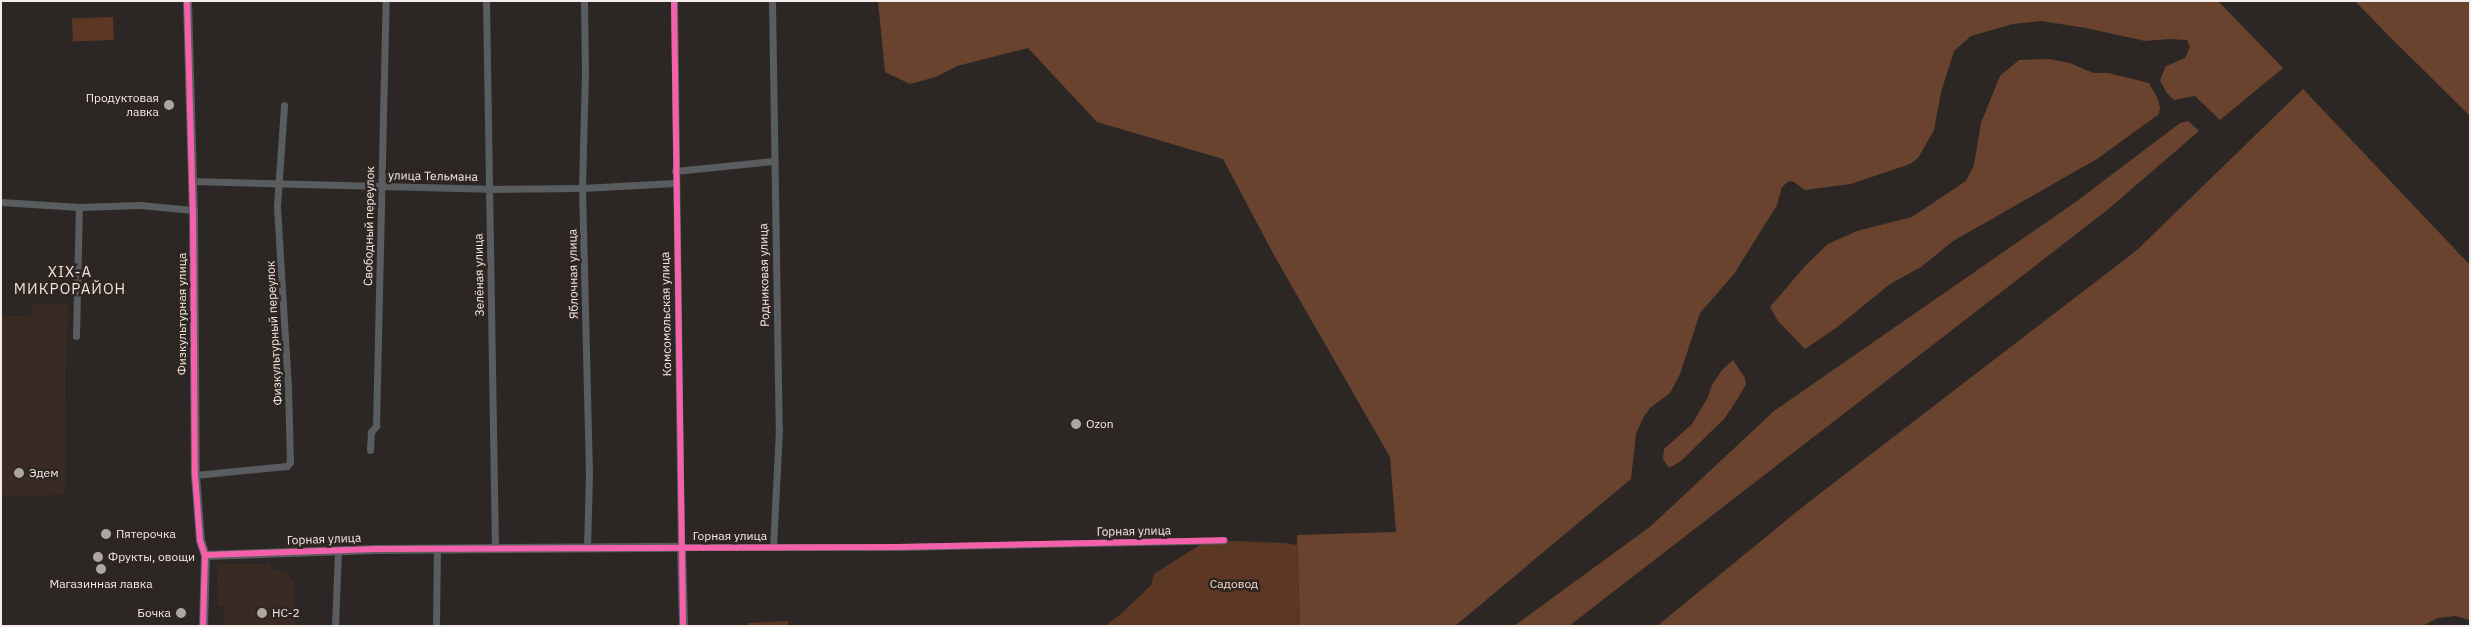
<!DOCTYPE html>
<html>
<head>
<meta charset="utf-8">
<style>
	body { margin:0 }
	#map { position:relative; width:2471px; height:627px; overflow:hidden; background:#2c2724; font-family:"IBM Plex Sans",sans-serif }
	div>[style] { position:absolute }
	[style*='--x'] { left:calc(var(--x)*1px); top:calc(var(--y)*1px); width:calc(var(--w)*1px); rotate:calc(var(--a)*1deg) }
	.built>* { inset:0; background:#392a23 }
	.green>* { inset:0; background:#5c3724; transform-origin:0 0 }
	.forest>* { inset:0; background:#6a432f }
	.minor>* { height:7px; margin:-3.5px; padding:0 3.5px; transform-origin:3.5px; border-radius:3.5px; background:#595d60 }
	.tertiary>* { height:9px; margin:-4.5px; padding:0 4.5px; transform-origin:4.5px; border-radius:4.5px; background:#595d60 }
	.cycleway>* { height:6px; margin:-3px; padding:0 3px; transform-origin:3px; border-radius:3px; background:#f560ab }
	.dots>* { width:14px; height:14px; translate:-50% -50%; box-sizing:border-box; border:2px solid #302621; border-radius:50% }
	span { translate:-50% -50%; white-space:nowrap; text-align:center; line-height:1.15; -webkit-text-stroke:5px #302621; paint-order:stroke }
	.poi-label { font-size:12px; color:#f3ece9 }
	.right { translate:-100% -50%; text-align:right }
	.left { translate:0 -50%; text-align:left }
	.street-label { font-size:12px; color:#f3ece9 }
	.park-label { font-size:12px; color:#f9dacb }
	.quarter-label { font-size:15px; color:#efe1db; letter-spacing:1px }
	.frame { position:absolute; inset:0; border:2px solid #f3ece9; pointer-events:none }
</style>
</head>
<body>
<div id="map">
	<div class="built">
		<div style="clip-path:polygon(32px 304px,69px 304px,66px 345px,65px 495px,1px 496px,1px 316px,31px 316px)"></div>
		<div style="clip-path:polygon(217px 564px,270px 564px,271px 569px,290px 573px,291px 580px,294px 580px,295px 626px,224px 626px,224px 606px,218px 606px)"></div>
	</div>
	<div class="green">
		<div style="left:113px;top:17px;width:23px;height:41px;rotate:88deg"></div>
		<div style="clip-path:polygon(1236px 541px,1284px 543px,1297px 545px,1300px 626px,1105px 626px,1122px 613px,1151px 585px,1154px 574px,1203px 543px)"></div>
		<div style="clip-path:polygon(788px 621px,788px 626px,748px 626px,748px 623px)"></div>
	</div>
	<div class="forest">
		<div style="clip-path:polygon(878px 1px,2218px 1px,2283px 68px,2220px 120px,2195px 96px,2174px 100px,2166px 92px,2160px 80px,2166px 66px,2185px 58px,2190px 47px,2187px 40px,2170px 39px,2145px 41px,2086px 28px,2041px 21px,2013px 24px,1971px 36px,1954px 51px,1941px 92px,1934px 130px,1918px 158px,1910px 164px,1851px 184px,1805px 190px,1794px 182px,1789px 181px,1782px 187px,1777px 205px,1734px 274px,1700px 313px,1680px 374px,1670px 393px,1650px 408px,1643px 418px,1636px 434px,1631px 479px,1455px 626px,1300px 626px,1297px 535px,1396px 532px,1390px 457px,1275px 257px,1223px 159px,1097px 122px,1028px 48px,957px 66px,936px 77px,910px 84px,885px 72px)"></div>
		<div style="clip-path:polygon(2355px 1px,2470px 1px,2470px 116px,2390px 37px)"></div>
		<div style="clip-path:polygon(2049px 59px,2070px 63px,2093px 73px,2108px 73px,2149px 83px,2158px 99px,2160px 108px,2159px 114px,2097px 159px,1953px 241px,1921px 267px,1890px 284px,1836px 328px,1805px 349px,1778px 321px,1770px 307px,1805px 266px,1828px 244px,1857px 231px,1912px 217px,1966px 181px,1974px 165px,1981px 123px,2000px 76px,2019px 60px)"></div>
		<div style="clip-path:polygon(2303px 89px,2470px 265px,2470px 620px,2455px 616px,2438px 618px,2422px 626px,1657px 626px,1805px 505px,2137px 250px)"></div>
		<div style="clip-path:polygon(2188px 121px,2199px 131px,2106px 211px,1569px 626px,1514px 626px,1651px 526px,1774px 411px,2077px 201px,2180px 123px)"></div>
		<div style="clip-path:polygon(1733px 360px,1745px 378px,1746px 384px,1737px 400px,1724px 419px,1681px 461px,1669px 468px,1663px 459px,1664px 449px,1692px 424px,1708px 397px,1712px 385px,1722px 370px)"></div>
	</div>
	<div class="minor">
		<div style="--x:486;--y:1;--w:547;--a:89.06"></div>
		<div style="--x:584;--y:1;--w:72;--a:89.2"></div>
		<div style="--x:585;--y:73;--w:115;--a:91.5"></div>
		<div style="--x:582;--y:188;--w:285;--a:88.6"></div>
		<div style="--x:589;--y:473;--w:74;--a:91.5"></div>
		<div style="--x:674;--y:1;--w:546;--a:89.27"></div>
		<div style="--x:681;--y:547;--w:217;--a:0"></div>
		<div style="--x:898;--y:547;--w:326;--a:-1.2"></div>
		<div style="--x:772;--y:1;--w:428;--a:89.1"></div>
		<div style="--x:779;--y:429;--w:118;--a:92.9"></div>
		<div style="--x:675;--y:171;--w:99;--a:-5.8"></div>
		<div style="--x:191;--y:181;--w:298;--a:1.5"></div>
		<div style="--x:489;--y:189;--w:93;--a:-0.6"></div>
		<div style="--x:582;--y:188;--w:93;--a:-3.1"></div>
		<div style="--x:1;--y:202;--w:78;--a:3.7"></div>
		<div style="--x:79;--y:207;--w:61;--a:-1.9"></div>
		<div style="--x:140;--y:205;--w:53;--a:5.4"></div>
		<div style="--x:76;--y:336;--w:129;--a:-88.7"></div>
		<div style="--x:370;--y:450;--w:18;--a:-87"></div>
		<div style="--x:371;--y:432;--w:8;--a:-50"></div>
		<div style="--x:376;--y:426;--w:425;--a:-88.7"></div>
		<div style="--x:195;--y:475;--w:92;--a:-5.6"></div>
		<div style="--x:287;--y:466;--w:5;--a:-53"></div>
		<div style="--x:290;--y:462;--w:75;--a:-91.5"></div>
		<div style="--x:288;--y:387;--w:181;--a:-93.5"></div>
		<div style="--x:277;--y:206;--w:101;--a:-86"></div>
		<div style="--x:335;--y:626;--w:76;--a:-87.7"></div>
		<div style="--x:436;--y:626;--w:78;--a:-89.3"></div>
	</div>
	<div class="tertiary">
		<div style="--x:187;--y:1;--w:209;--a:88.4"></div>
		<div style="--x:193;--y:210;--w:265;--a:89.6"></div>
		<div style="--x:195;--y:475;--w:65;--a:85.6"></div>
		<div style="--x:200;--y:540;--w:16;--a:72"></div>
		<div style="--x:205;--y:555;--w:71;--a:91.6"></div>
		<div style="--x:205;--y:555;--w:171;--a:-2"></div>
		<div style="--x:376;--y:549;--w:305;--a:-0.4"></div>
		<div style="--x:681;--y:547;--w:79;--a:88.5"></div>
	</div>
	<div class="cycleway">
		<div style="--x:187;--y:1;--w:209;--a:88.4"></div>
		<div style="--x:193;--y:210;--w:265;--a:89.6"></div>
		<div style="--x:195;--y:475;--w:65;--a:85.6"></div>
		<div style="--x:200;--y:540;--w:16;--a:72"></div>
		<div style="--x:205;--y:555;--w:71;--a:91.6"></div>
		<div style="--x:674;--y:1;--w:625;--a:89.17"></div>
		<div style="--x:205;--y:555;--w:171;--a:-2"></div>
		<div style="--x:376;--y:549;--w:522;--a:-0.22"></div>
		<div style="--x:898;--y:547;--w:326;--a:-1.2"></div>
	</div>
	<div class="dots">
		<div style="left:169px;top:105px;background:#ada7a4"></div>
		<div style="left:1076px;top:424px;background:#ada7a4"></div>
		<div style="left:19px;top:473px;background:#ada7a4"></div>
		<div style="left:106px;top:534px;background:#ada7a4"></div>
		<div style="left:98px;top:557px;background:#ada7a4"></div>
		<div style="left:101px;top:569px;background:#ada7a4"></div>
		<div style="left:181px;top:613px;background:#ada7a4"></div>
		<div style="left:262px;top:613px;background:#ada7a4"></div>
	</div>
	<div class="poi-label">
		<span class="right" style="left:159px;top:105px">Продуктовая<br>лавка</span>
		<span class="left" style="left:1086px;top:424px">Ozon</span>
		<span class="left" style="left:29px;top:473px">Эдем</span>
		<span class="left" style="left:116px;top:534px">Пятерочка</span>
		<span class="left" style="left:108px;top:557px">Фрукты, овощи</span>
		<span style="left:101px;top:584px">Магазинная лавка</span>
		<span class="right" style="left:171px;top:613px">Бочка</span>
		<span class="left" style="left:272px;top:613px">НС-2</span>
	</div>
	<div class="street-label">
		<span style="left:433px;top:176px;rotate:1deg">улица Тельмана</span>
		<span style="left:369px;top:226px;rotate:-89deg">Свободный переулок</span>
		<span style="left:573px;top:274px;rotate:-91deg">Яблочная улица</span>
		<span style="left:479px;top:275px;rotate:-91deg">Зелёная улица</span>
		<span style="left:764px;top:275px;rotate:-91deg">Родниковая улица</span>
		<span style="left:182px;top:314px;rotate:-90deg">Физкультурная улица</span>
		<span style="left:666px;top:314px;rotate:-91deg">Комсомольская улица</span>
		<span style="left:274px;top:333px;rotate:-93deg">Физкультурный переулок</span>
		<span style="left:1134px;top:531px;rotate:-1deg">Горная улица</span>
		<span style="left:730px;top:536px">Горная улица</span>
		<span style="left:324px;top:539px;rotate:-2deg">Горная улица</span>
	</div>
	<div class="park-label">
		<span style="left:1234px;top:584px">Садовод</span>
	</div>
	<div class="quarter-label">
		<span style="left:70px;top:280px">XIX-А<br>МИКРОРАЙОН</span>
	</div>
	<div class="frame"></div>
</div>
</body>
</html>
